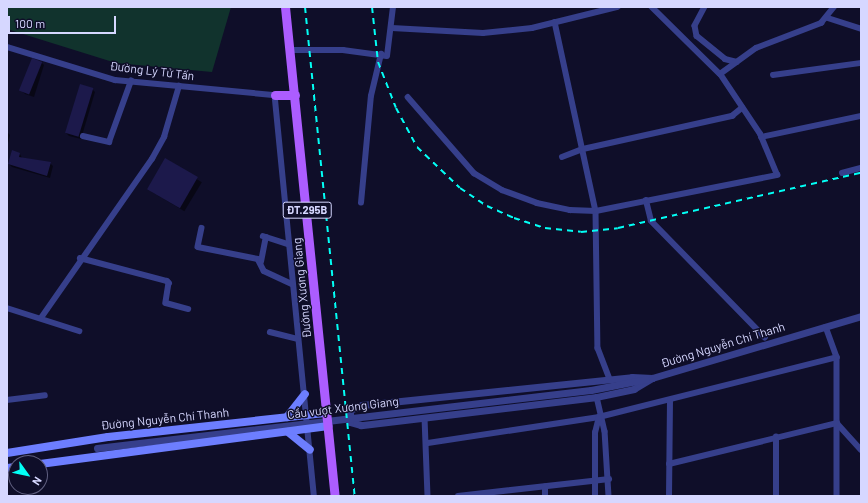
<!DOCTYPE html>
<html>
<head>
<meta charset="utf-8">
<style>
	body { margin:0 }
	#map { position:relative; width:868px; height:503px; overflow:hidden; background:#0f0e29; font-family:Barlow,sans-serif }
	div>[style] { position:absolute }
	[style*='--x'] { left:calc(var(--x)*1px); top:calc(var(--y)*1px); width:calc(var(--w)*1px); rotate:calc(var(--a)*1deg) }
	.green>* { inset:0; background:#11332d }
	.shadow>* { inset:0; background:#0007; transform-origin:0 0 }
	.building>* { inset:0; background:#1c194b; transform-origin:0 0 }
	.minor>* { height:5.5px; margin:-2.75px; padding:0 2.75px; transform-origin:2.75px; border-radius:2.75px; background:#363f8b }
	.tertiary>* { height:7px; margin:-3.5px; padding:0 3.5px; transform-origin:3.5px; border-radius:3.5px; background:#363f8b }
	.secondary>* { height:8px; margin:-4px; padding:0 4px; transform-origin:4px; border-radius:4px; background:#6d7eff }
	.primary>* { height:9px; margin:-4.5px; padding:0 4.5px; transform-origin:4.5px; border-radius:4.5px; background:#ac5dff }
	.rail>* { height:2px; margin-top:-1px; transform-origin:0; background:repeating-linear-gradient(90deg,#02fff5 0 6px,transparent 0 11px) }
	span { translate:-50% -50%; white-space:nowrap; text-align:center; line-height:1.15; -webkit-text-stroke:3px #0f0e29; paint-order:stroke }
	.shield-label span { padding:1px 3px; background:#0f0e29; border:1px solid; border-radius:3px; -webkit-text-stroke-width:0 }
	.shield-label { font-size:11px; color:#d6d7ff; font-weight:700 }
	.street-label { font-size:12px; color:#d6d7ff }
	.frame { position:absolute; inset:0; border:8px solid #d6d7ff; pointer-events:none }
	.north { position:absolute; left:8px; top:455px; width:40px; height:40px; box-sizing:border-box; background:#0f0e29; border:1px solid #5f5e7f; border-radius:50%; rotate:123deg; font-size:11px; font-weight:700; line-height:16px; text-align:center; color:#d6d7ff }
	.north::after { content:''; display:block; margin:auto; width:14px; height:18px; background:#02fff5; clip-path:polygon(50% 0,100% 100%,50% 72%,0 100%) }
	.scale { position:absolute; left:8px; top:16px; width:108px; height:18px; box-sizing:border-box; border:2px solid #d6d7ff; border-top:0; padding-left:5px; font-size:12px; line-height:14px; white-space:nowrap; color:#d6d7ff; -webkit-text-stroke:3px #0f0e29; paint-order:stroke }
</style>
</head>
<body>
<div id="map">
	<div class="green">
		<div style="clip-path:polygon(7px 7px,231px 7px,212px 72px,116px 63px,7px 29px)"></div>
	</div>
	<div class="shadow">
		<div style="clip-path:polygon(41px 62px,44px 65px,34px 97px,25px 94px,22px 91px)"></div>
		<div style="clip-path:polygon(92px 89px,95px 92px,81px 139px,69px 136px,66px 133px)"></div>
		<div style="clip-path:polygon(7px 132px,10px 135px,7px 147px)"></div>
		<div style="clip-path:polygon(20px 154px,22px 158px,50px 163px,53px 166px,50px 178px,12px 167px,9px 164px)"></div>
		<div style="left:165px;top:160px;width:43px;height:34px;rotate:31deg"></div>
	</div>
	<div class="building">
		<div style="left:32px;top:58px;width:11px;height:35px;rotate:22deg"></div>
		<div style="left:80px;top:84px;width:14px;height:51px;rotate:17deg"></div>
		<div style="clip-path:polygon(12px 150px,20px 153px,19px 157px,51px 162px,47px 176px,8px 164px)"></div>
		<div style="left:165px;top:158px;width:38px;height:36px;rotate:30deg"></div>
	</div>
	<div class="minor">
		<div style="--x:652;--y:7;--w:95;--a:44.6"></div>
		<div style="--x:705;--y:7;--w:21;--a:118"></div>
		<div style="--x:695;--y:26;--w:10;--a:79"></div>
		<div style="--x:697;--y:36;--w:36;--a:39"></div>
		<div style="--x:725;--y:59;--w:12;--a:14"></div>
		<div style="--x:828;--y:18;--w:35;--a:18"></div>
		<div style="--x:555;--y:22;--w:193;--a:77.8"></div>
		<div style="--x:596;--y:211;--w:137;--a:89.2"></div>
		<div style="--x:598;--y:348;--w:34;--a:69"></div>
		<div style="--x:392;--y:28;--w:91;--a:3.1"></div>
		<div style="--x:483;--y:33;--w:49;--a:-5.8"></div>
		<div style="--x:532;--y:28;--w:88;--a:-13.9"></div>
		<div style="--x:7;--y:47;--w:113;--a:17"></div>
		<div style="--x:115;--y:80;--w:161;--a:5.4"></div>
		<div style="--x:275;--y:95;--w:403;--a:84.4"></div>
		<div style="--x:290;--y:50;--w:53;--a:0"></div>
		<div style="--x:343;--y:50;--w:44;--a:7.8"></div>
		<div style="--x:387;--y:56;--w:49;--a:-83"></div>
		<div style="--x:773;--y:75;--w:89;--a:-7.8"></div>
		<div style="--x:408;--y:97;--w:101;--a:49"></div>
		<div style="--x:474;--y:173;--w:33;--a:31"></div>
		<div style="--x:502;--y:190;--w:37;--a:20"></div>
		<div style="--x:537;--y:203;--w:34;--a:12"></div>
		<div style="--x:570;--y:210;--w:26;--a:2"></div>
		<div style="--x:596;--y:211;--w:51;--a:-11.3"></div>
		<div style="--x:83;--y:136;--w:27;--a:13"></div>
		<div style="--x:109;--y:142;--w:65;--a:-70.2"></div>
		<div style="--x:761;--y:137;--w:102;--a:-11.9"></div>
		<div style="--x:562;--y:157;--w:22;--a:-21"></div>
		<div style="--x:583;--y:149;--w:153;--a:-12.5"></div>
		<div style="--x:732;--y:116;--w:13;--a:-39"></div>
		<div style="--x:842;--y:173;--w:20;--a:-15"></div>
		<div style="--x:361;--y:203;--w:107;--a:-84.7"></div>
		<div style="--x:371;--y:96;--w:43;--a:-76.6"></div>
		<div style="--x:202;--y:228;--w:19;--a:102"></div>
		<div style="--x:198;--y:247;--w:61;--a:11.3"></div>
		<div style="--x:258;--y:259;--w:13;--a:63"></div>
		<div style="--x:264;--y:271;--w:31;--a:25"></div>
		<div style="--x:263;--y:236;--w:26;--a:18"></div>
		<div style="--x:80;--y:258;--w:90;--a:14.8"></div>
		<div style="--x:167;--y:281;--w:3;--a:45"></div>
		<div style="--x:169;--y:283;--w:20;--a:99"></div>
		<div style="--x:166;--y:303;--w:23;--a:15"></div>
		<div style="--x:261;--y:262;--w:25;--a:-79"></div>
		<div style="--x:7;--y:308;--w:76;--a:17.7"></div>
		<div style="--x:41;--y:318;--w:194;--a:-55.1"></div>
		<div style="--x:152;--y:159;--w:25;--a:-61"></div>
		<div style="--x:164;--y:137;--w:53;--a:-73.6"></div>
		<div style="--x:826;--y:327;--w:32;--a:70"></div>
		<div style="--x:837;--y:357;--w:139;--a:90"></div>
		<div style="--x:270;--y:332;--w:29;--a:14"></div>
		<div style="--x:765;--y:338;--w:163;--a:-134.3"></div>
		<div style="--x:651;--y:221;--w:21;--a:-104"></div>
		<div style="--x:646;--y:201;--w:134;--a:-11.2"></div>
		<div style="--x:777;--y:175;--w:44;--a:-112.5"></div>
		<div style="--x:760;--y:134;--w:72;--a:-123.7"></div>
		<div style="--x:720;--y:74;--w:44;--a:-35.8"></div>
		<div style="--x:756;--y:48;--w:70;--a:-21"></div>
		<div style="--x:821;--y:23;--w:21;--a:-51"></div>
		<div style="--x:597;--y:397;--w:35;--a:77"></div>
		<div style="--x:605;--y:431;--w:65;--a:86.5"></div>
		<div style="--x:7;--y:400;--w:38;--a:-7"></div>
		<div style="--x:425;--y:418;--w:78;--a:87.8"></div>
		<div style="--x:428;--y:443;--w:173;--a:-8.6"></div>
		<div style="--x:599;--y:417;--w:245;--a:-14.1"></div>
		<div style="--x:669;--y:464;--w:173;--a:-13.7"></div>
		<div style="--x:837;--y:423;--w:36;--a:48"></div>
		<div style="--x:458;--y:496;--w:152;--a:-6.4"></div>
		<div style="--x:545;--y:496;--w:9;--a:-90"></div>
		<div style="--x:595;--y:496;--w:63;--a:-90"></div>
		<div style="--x:595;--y:433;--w:16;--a:-76"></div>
		<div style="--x:669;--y:496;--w:95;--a:-89.4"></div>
		<div style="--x:776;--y:496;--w:59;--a:-90"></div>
	</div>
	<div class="tertiary">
		<div style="--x:632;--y:377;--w:20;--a:3"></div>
		<div style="--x:652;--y:378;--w:21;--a:149"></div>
		<div style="--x:634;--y:389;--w:38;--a:168"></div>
		<div style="--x:597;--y:397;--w:238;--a:173.2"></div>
		<div style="--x:361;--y:425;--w:11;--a:-165"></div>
		<div style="--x:350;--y:422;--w:12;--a:-90"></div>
		<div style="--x:350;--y:410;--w:13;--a:-23"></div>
		<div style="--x:362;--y:405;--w:271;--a:-5.9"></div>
		<div style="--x:97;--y:448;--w:497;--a:-6.7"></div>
		<div style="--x:591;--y:390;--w:62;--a:-11.1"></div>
		<div style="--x:652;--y:378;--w:218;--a:-16.5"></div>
	</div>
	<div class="secondary">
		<div style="--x:287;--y:417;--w:29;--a:-52"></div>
		<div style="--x:288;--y:432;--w:28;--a:39"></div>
		<div style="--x:7;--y:453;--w:102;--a:-9"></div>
		<div style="--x:108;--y:437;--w:220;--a:-6.3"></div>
		<div style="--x:40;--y:464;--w:291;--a:-7.5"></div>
		<div style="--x:7;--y:468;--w:9;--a:-6"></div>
	</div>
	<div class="primary">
		<div style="--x:285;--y:7;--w:492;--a:84.2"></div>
		<div style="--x:275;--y:95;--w:20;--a:0"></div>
	</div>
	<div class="rail">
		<div style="--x:305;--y:7;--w:492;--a:84.2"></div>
		<div style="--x:372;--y:7;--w:55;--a:83.8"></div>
		<div style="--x:378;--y:62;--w:49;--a:68.6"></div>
		<div style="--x:396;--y:108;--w:44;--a:61.7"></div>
		<div style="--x:417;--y:147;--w:59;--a:43.6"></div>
		<div style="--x:460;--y:188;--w:32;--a:34"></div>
		<div style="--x:487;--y:206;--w:30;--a:24"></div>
		<div style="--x:514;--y:218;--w:33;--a:18"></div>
		<div style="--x:545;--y:228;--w:36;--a:6"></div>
		<div style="--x:581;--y:232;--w:37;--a:-6"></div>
		<div style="--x:618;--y:228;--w:249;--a:-12.8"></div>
	</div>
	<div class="shield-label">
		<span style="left:307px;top:210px">ĐT.295B</span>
	</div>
	<div class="street-label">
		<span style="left:152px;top:71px;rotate:7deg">Đường Lý Tử Tấn</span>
		<span style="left:302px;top:288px;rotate:-96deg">Đường Xương Giang</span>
		<span style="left:723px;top:345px;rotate:-17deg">Đường Nguyễn Chí Thanh</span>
		<span style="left:343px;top:408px;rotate:-7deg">Cầu vượt Xương Giang</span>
		<span style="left:165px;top:419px;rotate:-6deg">Đường Nguyễn Chí Thanh</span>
	</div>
	<div class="frame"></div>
	<div class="north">N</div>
	<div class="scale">100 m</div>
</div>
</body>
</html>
